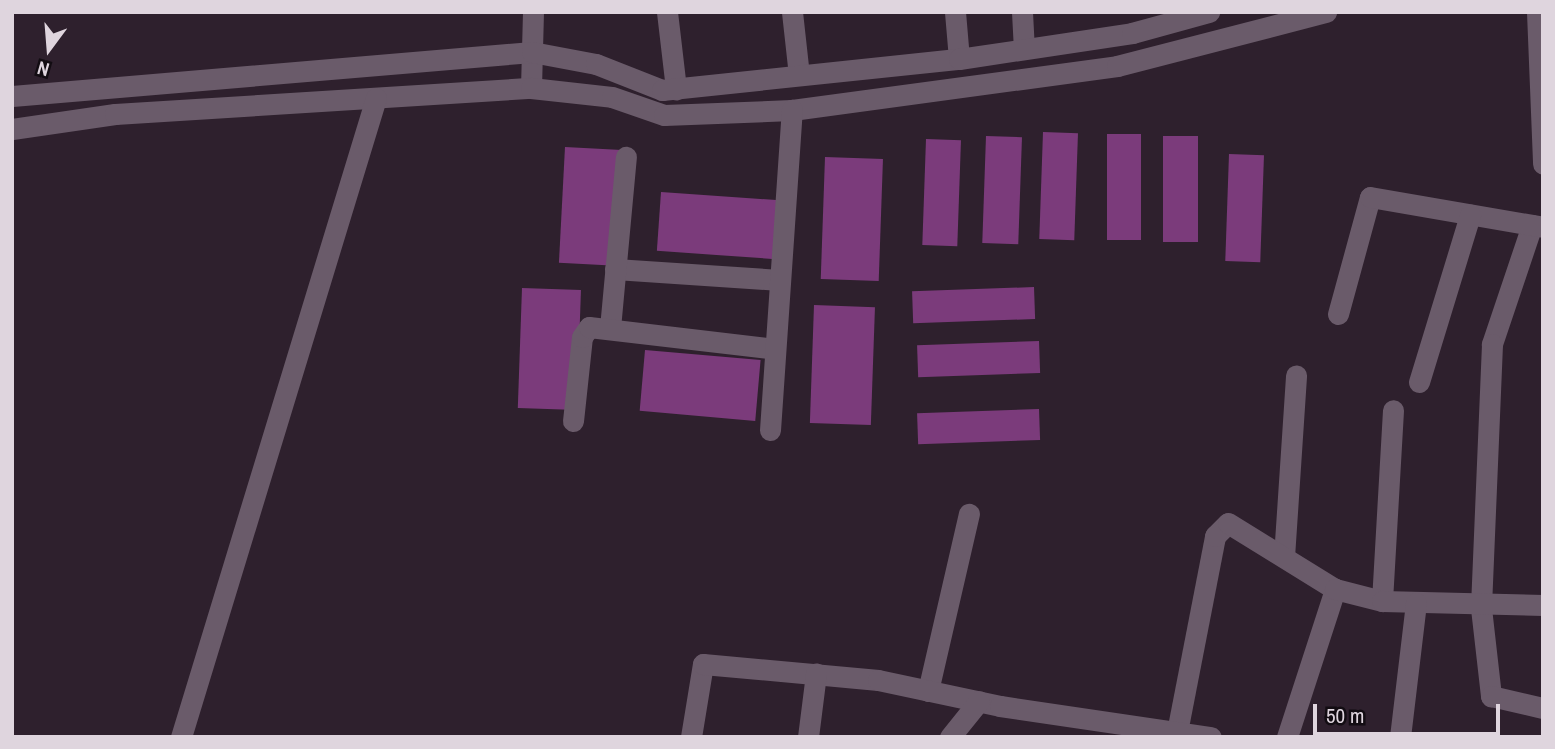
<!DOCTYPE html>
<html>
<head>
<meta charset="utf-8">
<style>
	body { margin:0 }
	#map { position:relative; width:1555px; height:749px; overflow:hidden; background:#2e202d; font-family:"Archivo Narrow",sans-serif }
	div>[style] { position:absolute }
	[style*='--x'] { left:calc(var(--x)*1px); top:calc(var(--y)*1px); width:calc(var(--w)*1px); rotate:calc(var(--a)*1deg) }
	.building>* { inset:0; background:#7b3b7b; transform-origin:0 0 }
	.minor>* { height:21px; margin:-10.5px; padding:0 10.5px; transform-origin:10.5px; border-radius:10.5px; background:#6a5b6a }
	span { translate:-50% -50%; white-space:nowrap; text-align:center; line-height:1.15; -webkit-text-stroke:7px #120c12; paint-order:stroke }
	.frame { position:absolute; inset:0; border:14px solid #dfd5de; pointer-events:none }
	.north { position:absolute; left:14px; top:14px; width:70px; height:70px; -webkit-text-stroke:5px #120c12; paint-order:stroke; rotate:196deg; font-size:19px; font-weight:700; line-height:28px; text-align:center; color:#dfd5de }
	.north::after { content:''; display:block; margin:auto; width:24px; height:32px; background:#dfd5de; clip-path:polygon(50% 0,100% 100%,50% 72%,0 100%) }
	.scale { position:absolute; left:1313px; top:704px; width:187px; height:32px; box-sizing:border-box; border:4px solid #dfd5de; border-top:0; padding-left:9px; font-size:21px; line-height:24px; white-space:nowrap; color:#dfd5de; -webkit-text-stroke:5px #120c12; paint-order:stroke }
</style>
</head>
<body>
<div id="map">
	<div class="building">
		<div style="left:1043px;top:132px;width:35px;height:107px;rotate:2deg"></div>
		<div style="left:1107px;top:134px;width:34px;height:106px"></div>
		<div style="left:986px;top:136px;width:36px;height:107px;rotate:2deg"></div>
		<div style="left:1163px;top:136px;width:35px;height:106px"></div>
		<div style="left:926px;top:139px;width:35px;height:106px;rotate:2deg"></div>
		<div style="left:565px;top:147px;width:57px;height:116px;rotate:3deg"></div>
		<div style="left:1229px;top:154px;width:35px;height:107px;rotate:2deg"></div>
		<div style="left:825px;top:157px;width:58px;height:122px;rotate:2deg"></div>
		<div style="left:661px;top:192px;width:119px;height:59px;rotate:4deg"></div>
		<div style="left:1034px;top:287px;width:32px;height:122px;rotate:88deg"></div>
		<div style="left:522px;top:288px;width:59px;height:120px;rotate:2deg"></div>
		<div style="left:814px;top:305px;width:61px;height:118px;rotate:2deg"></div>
		<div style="left:1039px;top:341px;width:32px;height:122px;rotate:88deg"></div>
		<div style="left:645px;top:350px;width:116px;height:61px;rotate:5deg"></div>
		<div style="left:1039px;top:409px;width:31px;height:122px;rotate:88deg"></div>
	</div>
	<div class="minor">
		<div style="--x:667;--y:12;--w:78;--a:83.3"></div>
		<div style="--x:792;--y:12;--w:63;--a:83.7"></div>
		<div style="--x:955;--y:12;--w:47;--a:85.1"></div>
		<div style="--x:1022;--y:12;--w:34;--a:87"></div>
		<div style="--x:1537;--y:12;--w:152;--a:87.7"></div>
		<div style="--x:531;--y:88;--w:76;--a:-88.5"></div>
		<div style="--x:12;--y:96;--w:522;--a:-4.84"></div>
		<div style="--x:532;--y:52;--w:65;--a:10.6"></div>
		<div style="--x:596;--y:64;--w:71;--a:21.5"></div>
		<div style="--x:662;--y:90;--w:299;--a:-6"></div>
		<div style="--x:959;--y:59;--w:175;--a:-8.5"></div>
		<div style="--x:1132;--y:33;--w:80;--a:-15.3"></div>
		<div style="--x:12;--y:129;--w:104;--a:-8.3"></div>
		<div style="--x:115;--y:114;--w:417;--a:-3.6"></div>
		<div style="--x:531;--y:88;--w:81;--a:6.3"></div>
		<div style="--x:612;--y:97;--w:55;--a:19.1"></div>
		<div style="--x:664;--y:115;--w:128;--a:-2.2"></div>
		<div style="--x:792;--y:110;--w:328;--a:-7.7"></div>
		<div style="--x:1117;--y:66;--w:216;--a:-14.5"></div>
		<div style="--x:1532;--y:225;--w:126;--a:108.6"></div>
		<div style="--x:1492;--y:344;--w:264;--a:92.4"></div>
		<div style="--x:1481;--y:608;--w:89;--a:83.5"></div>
		<div style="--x:1491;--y:696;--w:53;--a:13"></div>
		<div style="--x:615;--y:269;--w:165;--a:3.8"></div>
		<div style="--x:1338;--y:314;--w:121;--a:-74.7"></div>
		<div style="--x:1370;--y:197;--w:176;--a:9.8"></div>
		<div style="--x:610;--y:328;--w:172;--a:-84.7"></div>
		<div style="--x:1419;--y:382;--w:175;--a:-73"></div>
		<div style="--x:573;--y:421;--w:84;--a:-83.9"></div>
		<div style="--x:582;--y:337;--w:12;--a:-55"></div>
		<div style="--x:589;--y:327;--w:187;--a:6.7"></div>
		<div style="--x:770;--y:430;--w:321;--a:-86.1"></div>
		<div style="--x:1284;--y:557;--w:182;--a:-86.2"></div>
		<div style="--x:1382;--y:601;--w:191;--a:-86.7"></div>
		<div style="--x:928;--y:691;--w:182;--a:-77"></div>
		<div style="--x:1177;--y:732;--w:200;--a:-79"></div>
		<div style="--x:1215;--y:536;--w:18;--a:-45"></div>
		<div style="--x:1228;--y:523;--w:126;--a:31.7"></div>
		<div style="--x:181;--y:737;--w:668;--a:-73.03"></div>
		<div style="--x:691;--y:737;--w:74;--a:-80.7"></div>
		<div style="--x:703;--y:664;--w:176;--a:5.2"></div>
		<div style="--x:878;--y:680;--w:125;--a:12"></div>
		<div style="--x:1000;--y:706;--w:213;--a:8.4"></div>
		<div style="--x:808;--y:737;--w:64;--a:-82.8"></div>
		<div style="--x:950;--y:737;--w:46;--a:-51.1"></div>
		<div style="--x:1287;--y:737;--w:156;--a:-72"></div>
		<div style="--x:1335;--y:589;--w:49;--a:14.3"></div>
		<div style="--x:1382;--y:601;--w:161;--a:1.4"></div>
		<div style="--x:1400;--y:737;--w:135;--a:-83.2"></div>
	</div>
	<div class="frame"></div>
	<div class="north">N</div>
	<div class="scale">50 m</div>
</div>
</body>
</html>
